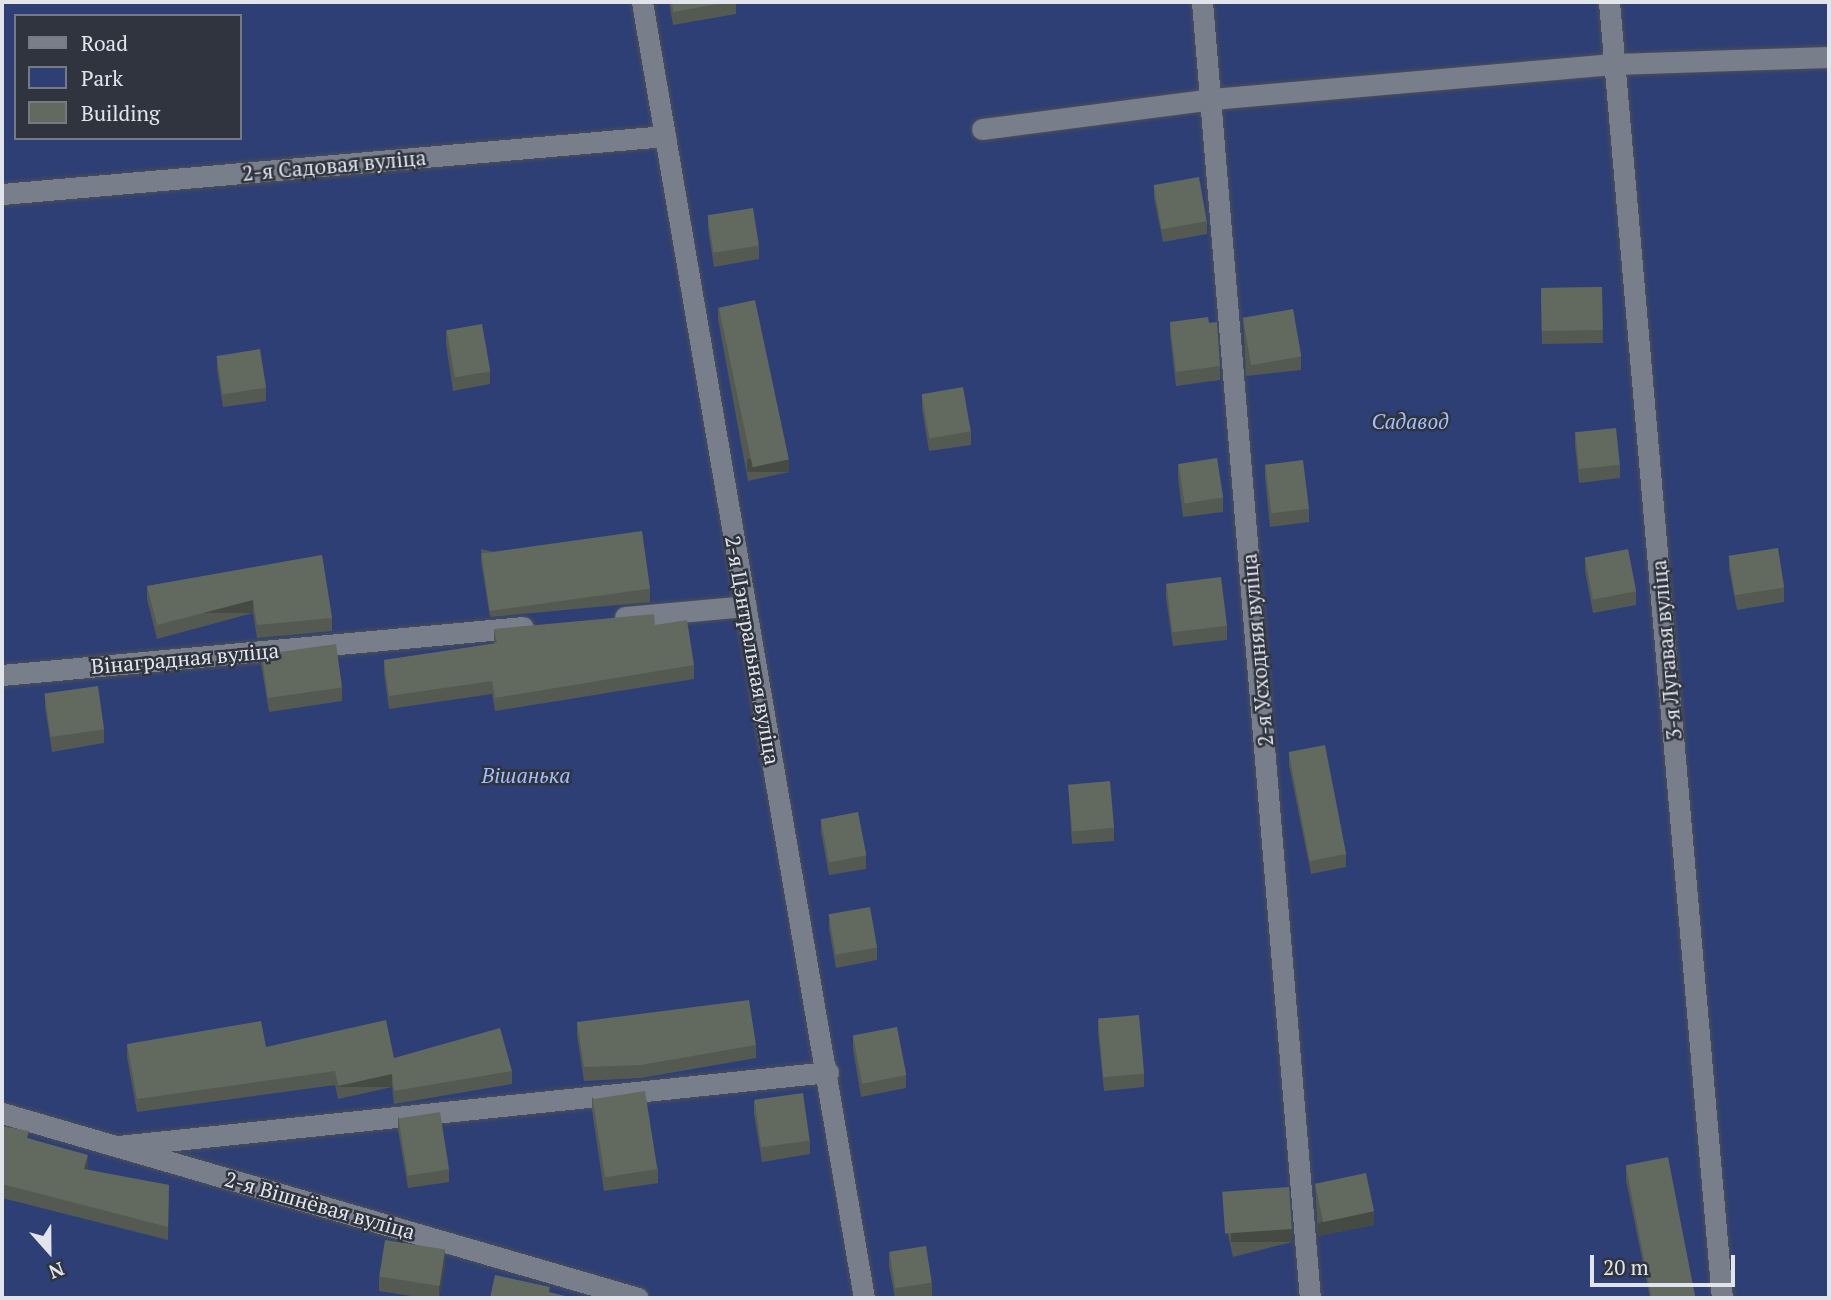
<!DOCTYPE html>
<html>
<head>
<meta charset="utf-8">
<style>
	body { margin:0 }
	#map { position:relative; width:1831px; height:1300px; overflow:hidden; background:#2f343e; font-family:"PT Serif",serif }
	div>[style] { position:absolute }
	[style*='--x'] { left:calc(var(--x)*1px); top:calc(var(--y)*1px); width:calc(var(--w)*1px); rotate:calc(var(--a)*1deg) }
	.green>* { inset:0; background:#2d3f75 }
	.roads { filter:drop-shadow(0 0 2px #4c4f58) drop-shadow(0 0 2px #4c4f58) }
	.lane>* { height:21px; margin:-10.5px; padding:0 10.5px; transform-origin:10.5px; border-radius:10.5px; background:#797e8b }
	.street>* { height:21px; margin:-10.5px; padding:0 10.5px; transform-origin:10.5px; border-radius:10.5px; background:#797e8b }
	.wall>* { inset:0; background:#545a51; transform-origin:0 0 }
	.shaded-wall>* { inset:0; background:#454a42; transform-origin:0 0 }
	.building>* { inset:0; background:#62695e; transform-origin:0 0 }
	span { translate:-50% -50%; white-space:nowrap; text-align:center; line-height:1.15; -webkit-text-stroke:5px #2f343e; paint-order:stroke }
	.street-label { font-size:21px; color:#e1e4eb }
	.park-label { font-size:21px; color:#a4bdfd; font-style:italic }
	.frame { position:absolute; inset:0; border:4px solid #e1e4eb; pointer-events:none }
	.legend { position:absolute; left:14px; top:14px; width:228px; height:126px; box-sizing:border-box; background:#2f343e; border:2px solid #767a83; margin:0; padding:9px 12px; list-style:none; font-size:21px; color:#e1e4eb }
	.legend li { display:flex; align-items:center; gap:14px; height:35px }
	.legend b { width:35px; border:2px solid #767a83 }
	.north { position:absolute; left:14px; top:1216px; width:70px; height:70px; -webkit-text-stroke:5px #2f343e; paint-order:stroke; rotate:159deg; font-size:19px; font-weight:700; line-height:28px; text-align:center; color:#e1e4eb }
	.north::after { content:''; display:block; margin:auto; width:24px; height:32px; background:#e1e4eb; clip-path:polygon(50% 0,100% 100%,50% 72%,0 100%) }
	.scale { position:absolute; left:1590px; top:1255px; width:145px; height:32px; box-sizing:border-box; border:4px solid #e1e4eb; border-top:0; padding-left:9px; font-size:21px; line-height:24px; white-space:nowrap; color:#e1e4eb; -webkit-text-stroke:5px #2f343e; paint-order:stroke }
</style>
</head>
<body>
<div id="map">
	<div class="green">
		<div style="clip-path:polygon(evenodd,2px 2px,1829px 2px,1829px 1298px,2px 1298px,2px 2px,16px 16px,240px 16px,240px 138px,16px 138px,16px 16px)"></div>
	</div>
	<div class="roads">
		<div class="lane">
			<div style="--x:1202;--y:2;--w:1300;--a:85.24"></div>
			<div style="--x:1609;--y:2;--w:1301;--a:85.02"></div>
			<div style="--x:982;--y:129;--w:232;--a:-7.4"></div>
			<div style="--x:1212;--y:99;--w:405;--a:-5"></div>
			<div style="--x:1615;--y:64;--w:214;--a:-1.9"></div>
			<div style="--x:2;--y:194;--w:666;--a:-5"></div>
			<div style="--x:625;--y:617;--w:121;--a:-5.2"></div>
			<div style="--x:2;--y:675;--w:523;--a:-5.26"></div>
			<div style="--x:118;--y:1146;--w:714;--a:-5.95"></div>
		</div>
		<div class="street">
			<div style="--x:642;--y:2;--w:1315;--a:80.28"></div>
			<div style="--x:2;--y:1113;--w:662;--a:16.22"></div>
		</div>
	</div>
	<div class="wall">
		<div style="clip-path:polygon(669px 2px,736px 2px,736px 14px,673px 25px)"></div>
		<div style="clip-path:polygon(1154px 185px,1207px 221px,1207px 234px,1163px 242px,1154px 198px)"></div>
		<div style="clip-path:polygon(708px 216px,759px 246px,759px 259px,714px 267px,708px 229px)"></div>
		<div style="left:1602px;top:287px;width:56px;height:61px;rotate:89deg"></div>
		<div style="clip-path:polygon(718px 306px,789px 472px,748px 481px,718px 319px)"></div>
		<div style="clip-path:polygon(1243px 317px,1301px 356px,1301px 370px,1246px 376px)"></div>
		<div style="clip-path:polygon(1170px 322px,1209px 323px,1220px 366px,1220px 380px,1176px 386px,1170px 335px)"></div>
		<div style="clip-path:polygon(446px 330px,490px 371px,490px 384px,453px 391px,446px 344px)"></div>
		<div style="clip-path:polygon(217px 356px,266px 388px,266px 401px,223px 407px,217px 369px)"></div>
		<div style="clip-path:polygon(922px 394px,971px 431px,971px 445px,929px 451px,922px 408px)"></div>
		<div style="clip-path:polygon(1575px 432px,1620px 465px,1620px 478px,1579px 483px,1575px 445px)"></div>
		<div style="clip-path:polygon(1178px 464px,1223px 498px,1223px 512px,1183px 517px,1178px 477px)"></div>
		<div style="clip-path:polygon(1265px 464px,1309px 509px,1309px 522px,1270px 527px,1265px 477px)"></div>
		<div style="clip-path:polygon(481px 549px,650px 588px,650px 602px,490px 617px,481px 562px)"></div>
		<div style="clip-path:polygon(322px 555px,332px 618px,332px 631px,257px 638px,253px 613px,157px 639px,147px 599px,147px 586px)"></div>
		<div style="clip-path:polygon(1729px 556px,1784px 588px,1784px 602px,1737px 610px,1729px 569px)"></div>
		<div style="clip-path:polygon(1585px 557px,1636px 591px,1636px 605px,1593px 613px,1585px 571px)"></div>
		<div style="clip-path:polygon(1166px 584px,1227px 626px,1227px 640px,1173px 646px,1166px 598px)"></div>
		<div style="clip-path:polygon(655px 625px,694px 665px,694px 679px,495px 711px,492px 694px,389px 709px,384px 673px,384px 660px,494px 644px,494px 629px)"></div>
		<div style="clip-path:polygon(261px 651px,342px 688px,342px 701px,269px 712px,261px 664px)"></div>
		<div style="clip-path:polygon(45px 694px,104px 730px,104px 743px,52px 752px,45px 707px)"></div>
		<div style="clip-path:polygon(1289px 752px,1346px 854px,1346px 867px,1311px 874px,1289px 765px)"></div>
		<div style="clip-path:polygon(1068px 784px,1114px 828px,1114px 841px,1072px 844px)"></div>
		<div style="clip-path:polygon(821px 819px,866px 855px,866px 869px,829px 875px,821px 832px)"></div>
		<div style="clip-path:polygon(829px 915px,877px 947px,877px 960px,836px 968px,829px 929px)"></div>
		<div style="clip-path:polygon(1098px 1019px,1144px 1074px,1144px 1087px,1104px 1091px,1098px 1033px)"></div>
		<div style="clip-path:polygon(577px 1022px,756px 1045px,756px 1058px,641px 1078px,584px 1081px,577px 1035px)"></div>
		<div style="clip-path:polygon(853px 1036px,906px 1075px,906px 1088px,861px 1097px,853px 1049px)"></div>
		<div style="clip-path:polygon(127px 1044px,266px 1047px,394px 1058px,512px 1071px,512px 1084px,394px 1104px,392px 1087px,338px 1099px,335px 1085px,137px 1112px,127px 1057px)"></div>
		<div style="clip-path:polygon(592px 1097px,658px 1169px,658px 1183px,604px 1191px,592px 1110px)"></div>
		<div style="clip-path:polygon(754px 1100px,810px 1140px,810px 1154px,762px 1162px,754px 1114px)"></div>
		<div style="clip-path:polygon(398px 1117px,449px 1169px,449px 1182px,408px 1188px,398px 1130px)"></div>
		<div style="clip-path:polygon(2px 1126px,29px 1138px,88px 1168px,87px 1170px,169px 1185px,168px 1240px,2px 1198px)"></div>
		<div style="clip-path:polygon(1626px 1167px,1695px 1298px,1650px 1298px,1626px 1180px)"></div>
		<div style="clip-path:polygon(1315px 1183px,1374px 1225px,1318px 1236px)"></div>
		<div style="clip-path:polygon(1224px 1203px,1292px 1242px,1233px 1257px,1224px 1216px)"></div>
		<div style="clip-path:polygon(889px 1252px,932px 1283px,932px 1296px,919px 1298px,895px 1298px,889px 1266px)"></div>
		<div style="clip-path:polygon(445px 1263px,439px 1298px,425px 1298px,379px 1291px,379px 1277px)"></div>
	</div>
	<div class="shaded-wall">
		<div style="left:789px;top:459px;width:13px;height:42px;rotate:90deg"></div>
		<div style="left:253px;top:600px;width:13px;height:99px;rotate:90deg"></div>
		<div style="left:392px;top:1074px;width:13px;height:55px;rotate:90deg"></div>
		<div style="clip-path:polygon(88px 1155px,88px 1168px,84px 1182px,84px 1169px)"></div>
		<div style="clip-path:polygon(1374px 1211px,1374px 1225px,1318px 1236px,1318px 1223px)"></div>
		<div style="left:1292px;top:1229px;width:13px;height:61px;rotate:90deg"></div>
		<div style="clip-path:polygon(445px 1250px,445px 1263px,439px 1298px,439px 1287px)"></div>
	</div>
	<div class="building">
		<div style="clip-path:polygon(672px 2px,729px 2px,673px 12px)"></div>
		<div style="left:1199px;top:177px;width:45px;height:46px;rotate:80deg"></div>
		<div style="left:753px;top:208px;width:38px;height:46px;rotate:81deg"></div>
		<div style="left:1602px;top:287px;width:43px;height:61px;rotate:89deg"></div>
		<div style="left:755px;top:300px;width:163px;height:37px;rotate:78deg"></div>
		<div style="left:1293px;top:309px;width:48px;height:51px;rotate:80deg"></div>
		<div style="clip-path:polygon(1208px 317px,1209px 323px,1217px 322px,1220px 366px,1176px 372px,1170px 322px)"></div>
		<div style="left:482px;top:324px;width:48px;height:36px;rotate:80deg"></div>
		<div style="left:260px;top:349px;width:39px;height:44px;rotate:81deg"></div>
		<div style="left:963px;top:387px;width:45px;height:42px;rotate:80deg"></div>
		<div style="left:1616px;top:428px;width:37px;height:41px;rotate:84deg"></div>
		<div style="left:1217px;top:458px;width:40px;height:39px;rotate:81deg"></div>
		<div style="left:1303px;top:460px;width:49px;height:38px;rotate:83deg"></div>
		<div style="left:642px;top:531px;width:58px;height:162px;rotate:82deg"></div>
		<div style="left:1778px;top:548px;width:40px;height:50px;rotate:81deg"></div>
		<div style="left:1628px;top:549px;width:43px;height:44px;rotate:79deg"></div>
		<div style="clip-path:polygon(322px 555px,332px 618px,257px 625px,253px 600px,157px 625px,147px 586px)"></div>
		<div style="left:1221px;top:577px;width:49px;height:55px;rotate:83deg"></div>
		<div style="clip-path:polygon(654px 614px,655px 625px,687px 620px,694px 665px,495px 698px,492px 681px,389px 696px,384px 660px,497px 643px,494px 629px)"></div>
		<div style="left:336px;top:644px;width:44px;height:75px;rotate:82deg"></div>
		<div style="left:98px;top:686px;width:44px;height:54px;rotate:82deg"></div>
		<div style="left:1325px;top:745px;width:111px;height:37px;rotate:79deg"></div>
		<div style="left:1110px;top:781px;width:47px;height:42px;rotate:85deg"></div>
		<div style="left:858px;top:812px;width:44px;height:38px;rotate:79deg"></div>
		<div style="left:870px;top:907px;width:41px;height:42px;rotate:80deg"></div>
		<div style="clip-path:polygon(749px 1000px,756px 1045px,641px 1065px,584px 1067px,577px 1022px)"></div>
		<div style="left:1139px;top:1015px;width:59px;height:41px;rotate:85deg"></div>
		<div style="clip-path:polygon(386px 1020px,394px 1058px,500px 1028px,512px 1071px,394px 1091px,392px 1074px,338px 1086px,335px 1071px,137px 1099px,127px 1044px,261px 1021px,266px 1047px)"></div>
		<div style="left:897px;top:1027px;width:49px;height:45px;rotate:79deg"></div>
		<div style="left:645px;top:1091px;width:79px;height:53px;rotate:81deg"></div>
		<div style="left:803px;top:1093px;width:48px;height:49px;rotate:82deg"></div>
		<div style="left:440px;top:1112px;width:58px;height:42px;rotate:81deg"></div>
		<div style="clip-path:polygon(2px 1126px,29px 1131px,27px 1138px,88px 1155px,84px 1169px,169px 1185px,168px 1227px,2px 1184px)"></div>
		<div style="left:1668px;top:1157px;width:144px;height:43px;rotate:79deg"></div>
		<div style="left:1366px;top:1173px;width:39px;height:52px;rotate:78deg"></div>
		<div style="left:1289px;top:1187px;width:42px;height:67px;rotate:86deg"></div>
		<div style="left:385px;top:1240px;width:61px;height:37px;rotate:9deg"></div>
		<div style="left:926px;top:1246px;width:37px;height:37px;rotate:81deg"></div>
		<div style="clip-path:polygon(495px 1275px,550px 1287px,549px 1292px,573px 1298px,490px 1298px)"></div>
	</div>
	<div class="street-label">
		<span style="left:334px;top:165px;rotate:-5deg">2-я Садовая вуліца</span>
		<span style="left:753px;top:650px;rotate:80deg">2-я Цэнтральная вуліца</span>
		<span style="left:1257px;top:650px;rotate:-95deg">2-я Усходняя вуліца</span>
		<span style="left:1666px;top:650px;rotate:-95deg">3-я Лугавая вуліца</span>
		<span style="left:185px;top:658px;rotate:-5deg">Вінаградная вуліца</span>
		<span style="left:320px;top:1205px;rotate:16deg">2-я Вішнёвая вуліца</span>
	</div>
	<div class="park-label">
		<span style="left:1410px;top:421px">Садавод</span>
		<span style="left:526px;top:775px">Вішанька</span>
	</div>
	<div class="frame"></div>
	<ul class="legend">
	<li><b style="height:9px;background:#797e8b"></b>Road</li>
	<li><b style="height:19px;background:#2d3f75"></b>Park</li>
	<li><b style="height:19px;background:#62695e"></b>Building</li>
	</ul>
	<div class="north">N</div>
	<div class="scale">20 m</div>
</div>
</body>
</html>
